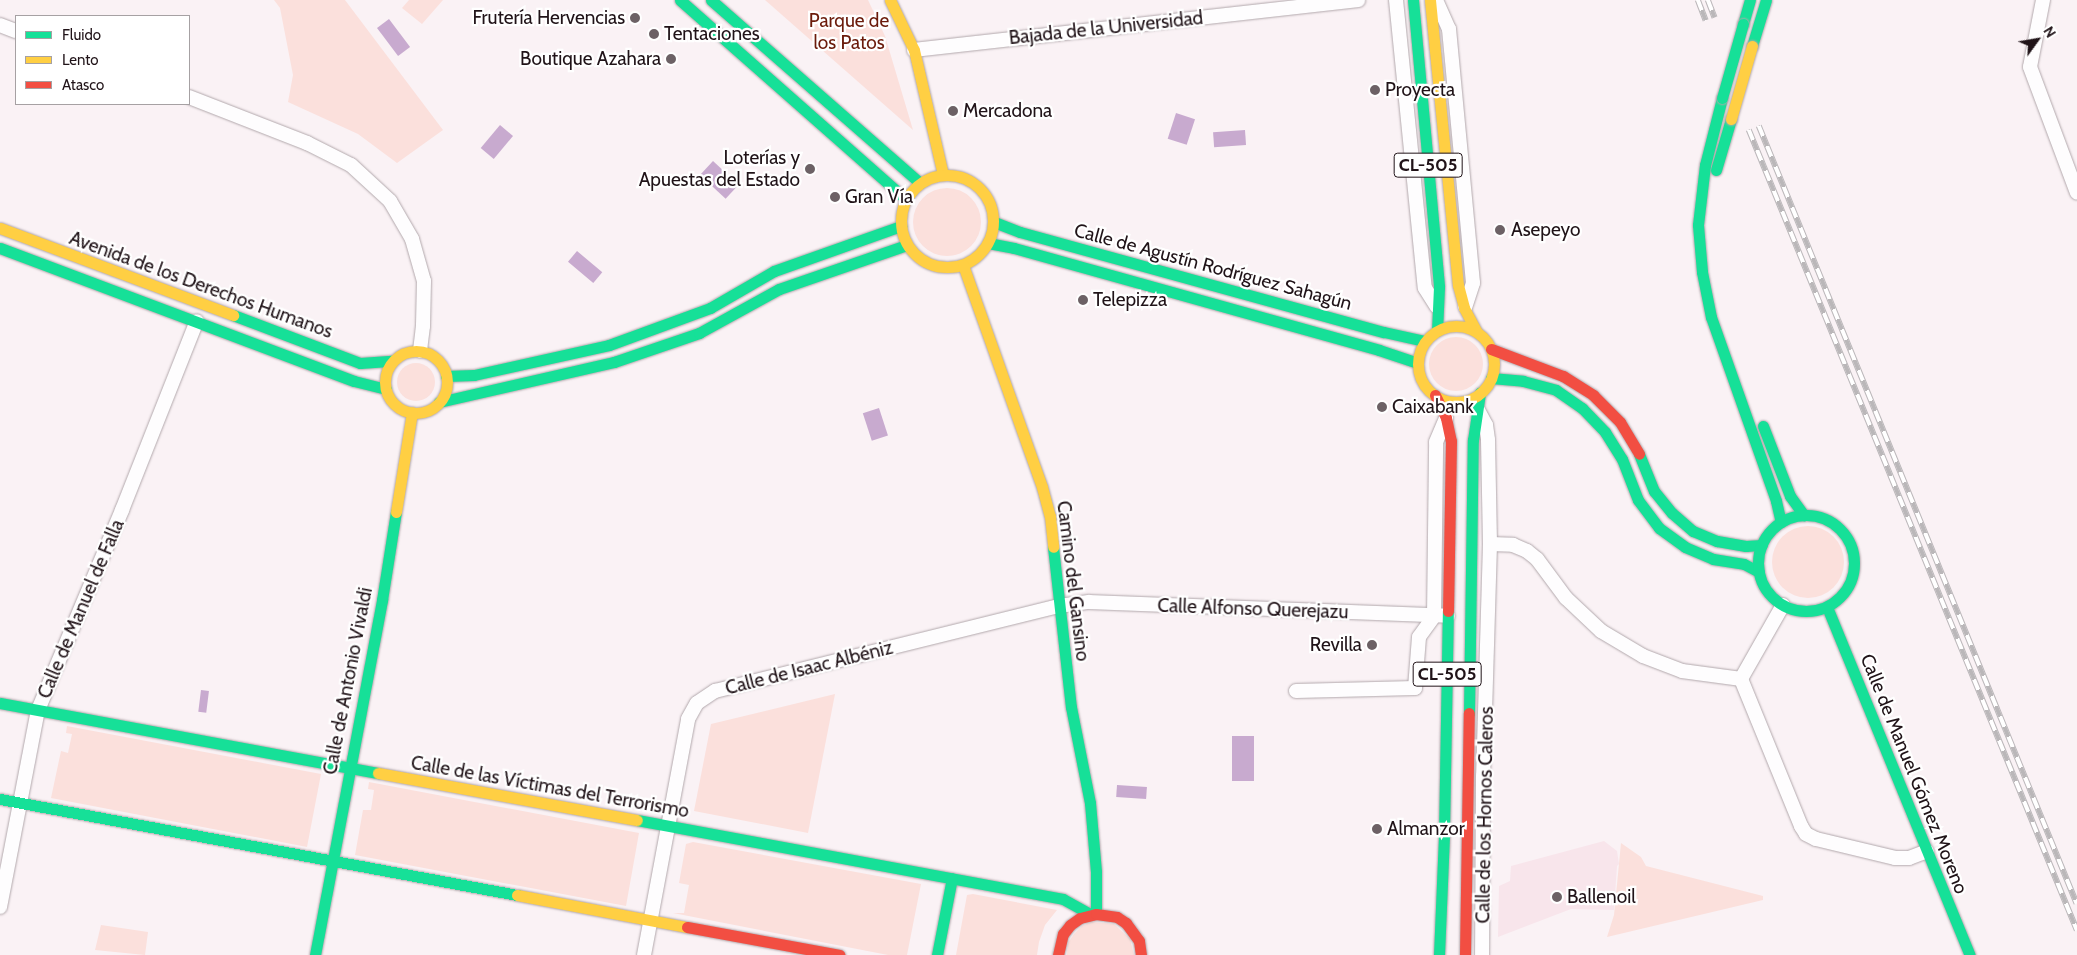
<!DOCTYPE html>
<html>
<head>
<meta charset="utf-8">
<style>
	body { margin:0 }
	#map { position:relative; width:2077px; height:955px; overflow:hidden; background:#faf2f5; font-family:Cabin,sans-serif }
	div>[style] { position:absolute }
	[style*='--x'] { left:calc(var(--x)*1px); top:calc(var(--y)*1px); width:calc(var(--w)*1px); rotate:calc(var(--a)*1deg) }
	.built>* { inset:0; background:#f8e5eb }
	.green>* { inset:0; background:#fbe0dc }
	.round { border-radius:50% }
	.water>* { inset:0; background:#c8aacf; transform-origin:0 0 }
	.roads { filter:drop-shadow(0 0 1px #b2a8ac) drop-shadow(0 0 1px #b2a8ac) }
	.street>* { height:14px; margin:-7px; padding:0 7px; transform-origin:7px; border-radius:7px; background:#fefdfe }
	.fast>* { height:11px; margin:-5.5px; padding:0 5.5px; transform-origin:5.5px; border-radius:5.5px; background:#16e098 }
	.fast>.ring { margin:-5.5px; padding:0; box-sizing:content-box; background:none; border:11px solid #16e098; border-radius:50% }
	.slow>* { height:11px; margin:-5.5px; padding:0 5.5px; transform-origin:5.5px; border-radius:5.5px; background:#ffcf43 }
	.slow>.ring { margin:-5.5px; padding:0; box-sizing:content-box; background:none; border:11px solid #ffcf43; border-radius:50% }
	.jam>* { height:11px; margin:-5.5px; padding:0 5.5px; transform-origin:5.5px; border-radius:5.5px; background:#f24e42 }
	.rail>* { height:5.5px; margin-top:-2.75px; transform-origin:0; background:repeating-linear-gradient(90deg,#fff 0 11px,#bab7b9 0 22px); box-sizing:border-box; border-block:1px solid #bab7b9 }
	.bridges { filter:drop-shadow(0 0 1px #b2a8ac) drop-shadow(0 0 1px #b2a8ac) }
	.fast-bridge>* { height:11px; margin:-5.5px; padding:0 5.5px; transform-origin:5.5px; border-radius:5.5px; background:#16e098 }
	.slow-bridge>* { height:11px; margin:-5.5px; padding:0 5.5px; transform-origin:5.5px; border-radius:5.5px; background:#ffcf43 }
	.dots>* { width:14px; height:14px; translate:-50% -50%; box-sizing:border-box; border:2px solid #fff; border-radius:50% }
	span { translate:-50% -50%; white-space:nowrap; text-align:center; line-height:1.15; -webkit-text-stroke:4.5px #fff; paint-order:stroke }
	.shield-label span { padding:1px 4px; background:#fff; border:1px solid; border-radius:4px; -webkit-text-stroke-width:0 }
	.shield-label { font-size:18px; color:#201318; font-weight:700 }
	.poi-label { font-size:19px; color:#201318 }
	.right { translate:-100% -50%; text-align:right }
	.left { translate:0 -50%; text-align:left }
	.park-label { font-size:19px; color:#6b1b0b }
	.street-label { font-size:19px; color:#201318 }
	.legend { position:absolute; left:15px; top:15px; width:175px; height:90px; box-sizing:border-box; background:#fff; border:1px solid #a6a1a3; margin:0; padding:6px 9px; list-style:none; font-size:15px; color:#201318 }
	.legend li { display:flex; align-items:center; gap:10px; height:25px }
	.legend b { width:25px; border:1px solid #a6a1a3 }
	.north { position:absolute; left:2012px; top:15px; width:50px; height:50px; -webkit-text-stroke:4px #fff; paint-order:stroke; rotate:58deg; font-size:14px; font-weight:700; line-height:20px; text-align:center; color:#201318 }
	.north::after { content:''; display:block; margin:auto; width:18px; height:22px; background:#201318; clip-path:polygon(50% 0,100% 100%,50% 72%,0 100%) }
</style>
</head>
<body>
<div id="map">
	<div class="built">
		<div style="clip-path:polygon(1604px 841px,1617px 851px,1619px 864px,1617px 866px,1614px 910px,1571px 909px,1498px 937px,1499px 886px,1510px 881px,1511px 866px)"></div>
	</div>
	<div class="green">
		<div style="clip-path:polygon(274px 0,345px 0,443px 130px,397px 163px,358px 134px,288px 102px,293px 75px,280px 8px)"></div>
		<div style="clip-path:polygon(409px 0,443px 0,422px 24px,402px 8px)"></div>
		<div style="clip-path:polygon(765px 0,868px 0,885px 36px,913px 130px)"></div>
		<div class="round" style="left:913px;top:188px;width:68px;height:68px"></div>
		<div class="round" style="left:1429px;top:337px;width:54px;height:54px"></div>
		<div class="round" style="left:397px;top:363px;width:38px;height:38px"></div>
		<div class="round" style="left:1772px;top:526px;width:72px;height:72px"></div>
		<div style="clip-path:polygon(835px 694px,808px 833px,694px 811px,711px 724px)"></div>
		<div style="clip-path:polygon(67px 726px,321px 774px,307px 847px,51px 798px,61px 751px,68px 753px,72px 734px,66px 733px)"></div>
		<div style="clip-path:polygon(369px 782px,639px 833px,626px 906px,355px 855px,363px 810px,371px 810px,374px 790px,368px 789px)"></div>
		<div style="clip-path:polygon(693px 842px,921px 884px,907px 955px,888px 955px,673px 913px,684px 913px,689px 885px,679px 883px,686px 844px)"></div>
		<div style="clip-path:polygon(1621px 843px,1641px 857px,1646px 866px,1763px 896px,1763px 900px,1607px 937px,1614px 915px)"></div>
		<div style="clip-path:polygon(973px 894px,1057px 910px,1045px 925px,1039px 942px,1037px 955px,956px 955px,967px 895px)"></div>
		<div style="clip-path:polygon(1092px 922px,1114px 924px,1130px 939px,1134px 955px,1067px 955px,1068px 943px,1074px 934px,1082px 926px)"></div>
		<div style="clip-path:polygon(101px 925px,148px 932px,145px 955px,95px 950px)"></div>
	</div>
	<div class="water">
		<div style="left:389px;top:19px;width:35px;height:15px;rotate:53deg"></div>
		<div style="left:1176px;top:113px;width:20px;height:27px;rotate:18deg"></div>
		<div style="left:500px;top:125px;width:17px;height:30px;rotate:40deg"></div>
		<div style="left:1245px;top:130px;width:15px;height:32px;rotate:86deg"></div>
		<div style="left:713px;top:161px;width:35px;height:19px;rotate:43deg"></div>
		<div style="left:577px;top:251px;width:33px;height:14px;rotate:40deg"></div>
		<div style="left:879px;top:408px;width:29px;height:17px;rotate:72deg"></div>
		<div style="left:201px;top:690px;width:8px;height:22px;rotate:7deg"></div>
		<div style="left:1232px;top:736px;width:22px;height:45px"></div>
		<div style="left:1117px;top:785px;width:30px;height:12px;rotate:4deg"></div>
	</div>
	<div class="roads">
		<div class="street">
			<div style="--x:1396;--y:0;--w:289;--a:84.3"></div>
			<div style="--x:1425;--y:288;--w:22;--a:58"></div>
			<div style="--x:1436;--y:0;--w:32;--a:66"></div>
			<div style="--x:1449;--y:29;--w:255;--a:84.6"></div>
			<div style="--x:1473;--y:283;--w:25;--a:108"></div>
			<div style="--x:2043;--y:0;--w:68;--a:101"></div>
			<div style="--x:2030;--y:67;--w:134;--a:69.5"></div>
			<div style="--x:0;--y:25;--w:17;--a:21"></div>
			<div style="--x:914;--y:50;--w:447;--a:-6.4"></div>
			<div style="--x:189;--y:97;--w:127;--a:21.3"></div>
			<div style="--x:307;--y:143;--w:49;--a:26.6"></div>
			<div style="--x:351;--y:165;--w:53;--a:42.7"></div>
			<div style="--x:390;--y:201;--w:44;--a:59.9"></div>
			<div style="--x:412;--y:239;--w:44;--a:74.1"></div>
			<div style="--x:424;--y:281;--w:45;--a:91.3"></div>
			<div style="--x:423;--y:326;--w:25;--a:97"></div>
			<div style="--x:1478;--y:410;--w:17;--a:62"></div>
			<div style="--x:1486;--y:425;--w:15;--a:82"></div>
			<div style="--x:1488;--y:440;--w:104;--a:88.9"></div>
			<div style="--x:1490;--y:544;--w:232;--a:91.7"></div>
			<div style="--x:1483;--y:776;--w:179;--a:90.3"></div>
			<div style="--x:1490;--y:544;--w:23;--a:2"></div>
			<div style="--x:1513;--y:545;--w:15;--a:23"></div>
			<div style="--x:1527;--y:551;--w:13;--a:39"></div>
			<div style="--x:1537;--y:559;--w:49;--a:53.4"></div>
			<div style="--x:1566;--y:598;--w:48;--a:43.3"></div>
			<div style="--x:1601;--y:631;--w:49;--a:30.8"></div>
			<div style="--x:1643;--y:656;--w:42;--a:21"></div>
			<div style="--x:1682;--y:671;--w:60;--a:7.7"></div>
			<div style="--x:1783;--y:605;--w:85;--a:119.6"></div>
			<div style="--x:1741;--y:679;--w:159;--a:67.8"></div>
			<div style="--x:1801;--y:826;--w:9;--a:58"></div>
			<div style="--x:1806;--y:834;--w:11;--a:27"></div>
			<div style="--x:1816;--y:839;--w:81;--a:13.5"></div>
			<div style="--x:1895;--y:858;--w:14;--a:0"></div>
			<div style="--x:1909;--y:858;--w:19;--a:-21"></div>
			<div style="--x:1296;--y:691;--w:119;--a:-1.4"></div>
			<div style="--x:1415;--y:688;--w:51;--a:-85.5"></div>
			<div style="--x:1419;--y:637;--w:26;--a:-54"></div>
			<div style="--x:1434;--y:616;--w:174;--a:-89.3"></div>
			<div style="--x:1436;--y:442;--w:26;--a:-67"></div>
			<div style="--x:0;--y:907;--w:201;--a:-79.1"></div>
			<div style="--x:38;--y:710;--w:217;--a:-67.2"></div>
			<div style="--x:122;--y:510;--w:203;--a:-68.4"></div>
			<div style="--x:644;--y:955;--w:240;--a:-79.4"></div>
			<div style="--x:688;--y:719;--w:18;--a:-61"></div>
			<div style="--x:697;--y:703;--w:22;--a:-34"></div>
			<div style="--x:715;--y:691;--w:354;--a:-13.9"></div>
			<div style="--x:1059;--y:606;--w:30;--a:-8"></div>
			<div style="--x:1089;--y:602;--w:359;--a:2.2"></div>
		</div>
		<div class="fast">
			<div style="--x:680;--y:0;--w:301;--a:41.4"></div>
			<div style="--x:711;--y:0;--w:278;--a:41.2"></div>
			<div style="--x:1413;--y:0;--w:288;--a:84.8"></div>
			<div style="--x:1439;--y:287;--w:44;--a:92.6"></div>
			<div style="--x:1743;--y:24;--w:25;--a:-74"></div>
			<div style="--x:1752;--y:46;--w:48;--a:-73.1"></div>
			<div style="--x:1722;--y:98;--w:69;--a:104.2"></div>
			<div style="--x:1705;--y:165;--w:60;--a:96.7"></div>
			<div style="--x:1698;--y:225;--w:47;--a:85.1"></div>
			<div style="--x:1702;--y:272;--w:46;--a:78.7"></div>
			<div style="--x:1711;--y:317;--w:195;--a:70.5"></div>
			<div style="--x:1776;--y:501;--w:22;--a:77"></div>
			<div style="--x:1716;--y:170;--w:53;--a:-73.6"></div>
			<div style="--x:994;--y:222;--w:28;--a:21"></div>
			<div style="--x:1020;--y:232;--w:377;--a:15.4"></div>
			<div style="--x:1384;--y:332;--w:42;--a:12.4"></div>
			<div style="--x:988;--y:243;--w:26;--a:11"></div>
			<div style="--x:1014;--y:248;--w:379;--a:15.6"></div>
			<div style="--x:1379;--y:350;--w:41;--a:18.4"></div>
			<div style="--x:0;--y:248;--w:378;--a:20.6"></div>
			<div style="--x:354;--y:381;--w:33;--a:14"></div>
			<div style="--x:233;--y:315;--w:136;--a:20.7"></div>
			<div style="--x:360;--y:363;--w:32;--a:-4"></div>
			<div style="--x:446;--y:376;--w:28;--a:-2"></div>
			<div style="--x:474;--y:375;--w:138;--a:-12.5"></div>
			<div style="--x:609;--y:345;--w:108;--a:-20.1"></div>
			<div style="--x:710;--y:308;--w:74;--a:-30"></div>
			<div style="--x:774;--y:271;--w:135;--a:-19.5"></div>
			<div style="--x:1491;--y:378;--w:32;--a:5"></div>
			<div style="--x:1523;--y:381;--w:34;--a:15"></div>
			<div style="--x:1556;--y:390;--w:32;--a:35"></div>
			<div style="--x:1582;--y:408;--w:33;--a:46"></div>
			<div style="--x:1605;--y:432;--w:32;--a:58"></div>
			<div style="--x:1622;--y:459;--w:44;--a:68.7"></div>
			<div style="--x:1638;--y:500;--w:35;--a:53"></div>
			<div style="--x:1659;--y:528;--w:32;--a:36"></div>
			<div style="--x:1685;--y:547;--w:30;--a:23"></div>
			<div style="--x:1713;--y:559;--w:31;--a:9"></div>
			<div style="--x:1744;--y:564;--w:17;--a:28"></div>
			<div style="--x:439;--y:402;--w:180;--a:-12.9"></div>
			<div style="--x:614;--y:362;--w:90;--a:-18.8"></div>
			<div style="--x:699;--y:333;--w:91;--a:-28.8"></div>
			<div style="--x:779;--y:289;--w:135;--a:-19"></div>
			<div style="--x:1763;--y:426;--w:75;--a:68.9"></div>
			<div style="--x:1790;--y:496;--w:24;--a:54"></div>
			<div style="--x:1639;--y:454;--w:40;--a:68"></div>
			<div style="--x:1654;--y:491;--w:28;--a:51"></div>
			<div style="--x:1672;--y:513;--w:28;--a:41"></div>
			<div style="--x:1693;--y:531;--w:26;--a:23"></div>
			<div style="--x:1717;--y:541;--w:29;--a:10"></div>
			<div style="--x:1746;--y:546;--w:16;--a:-4"></div>
			<div class="ring" style="left:1758px;top:515px;width:85px;height:85px"></div>
			<div style="--x:1053;--y:547;--w:161;--a:83.6"></div>
			<div style="--x:1071;--y:707;--w:98;--a:78.8"></div>
			<div style="--x:1090;--y:803;--w:69;--a:85"></div>
			<div style="--x:1096;--y:872;--w:42;--a:90"></div>
			<div style="--x:1827;--y:607;--w:376;--a:67.7"></div>
			<div style="--x:0;--y:703;--w:384;--a:10.5"></div>
			<div style="--x:1469;--y:713;--w:273;--a:-89.2"></div>
			<div style="--x:1473;--y:440;--w:48;--a:-81.5"></div>
			<div style="--x:0;--y:799;--w:526;--a:10.52"></div>
			<div style="--x:637;--y:820;--w:433;--a:10.5"></div>
			<div style="--x:1063;--y:899;--w:31;--a:29"></div>
			<div style="--x:315;--y:955;--w:361;--a:-79.3"></div>
			<div style="--x:382;--y:600;--w:89;--a:-81"></div>
			<div style="--x:937;--y:955;--w:78;--a:-79"></div>
			<div style="--x:1439;--y:955;--w:121;--a:-87.6"></div>
			<div style="--x:1444;--y:834;--w:223;--a:-89"></div>
		</div>
		<div class="slow">
			<div style="--x:890;--y:0;--w:55;--a:64.4"></div>
			<div style="--x:914;--y:50;--w:128;--a:76.9"></div>
			<div style="--x:1430;--y:0;--w:286;--a:84.4"></div>
			<div style="--x:1458;--y:285;--w:24;--a:75"></div>
			<div style="--x:1464;--y:308;--w:27;--a:62"></div>
			<div class="ring" style="left:901px;top:175px;width:81px;height:81px"></div>
			<div style="--x:0;--y:228;--w:249;--a:20.5"></div>
			<div style="--x:963;--y:265;--w:236;--a:70.4"></div>
			<div style="--x:1042;--y:487;--w:30;--a:75"></div>
			<div style="--x:1050;--y:516;--w:31;--a:84"></div>
			<div class="ring" style="left:1418px;top:326px;width:65px;height:65px"></div>
			<div class="ring" style="left:385px;top:351px;width:51px;height:51px"></div>
			<div style="--x:396;--y:512;--w:101;--a:-80.9"></div>
			<div style="--x:378;--y:773;--w:263;--a:10.3"></div>
			<div style="--x:517;--y:895;--w:173;--a:10.7"></div>
		</div>
		<div class="jam">
			<div style="--x:1491;--y:349;--w:77;--a:20.6"></div>
			<div style="--x:1563;--y:376;--w:36;--a:32"></div>
			<div style="--x:1593;--y:395;--w:38;--a:45"></div>
			<div style="--x:1620;--y:422;--w:37;--a:59"></div>
			<div style="--x:1435;--y:395;--w:25;--a:64"></div>
			<div style="--x:1446;--y:418;--w:24;--a:78"></div>
			<div style="--x:1451;--y:441;--w:170;--a:91"></div>
			<div style="--x:687;--y:927;--w:155;--a:10.4"></div>
			<div style="--x:1058;--y:955;--w:22;--a:-77"></div>
			<div style="--x:1063;--y:934;--w:11;--a:-52"></div>
			<div style="--x:1070;--y:925;--w:12;--a:-35"></div>
			<div style="--x:1080;--y:918;--w:16;--a:-14"></div>
			<div style="--x:1096;--y:914;--w:21;--a:8"></div>
			<div style="--x:1117;--y:917;--w:11;--a:34"></div>
			<div style="--x:1126;--y:923;--w:22;--a:54"></div>
			<div style="--x:1139;--y:941;--w:14;--a:82"></div>
			<div style="--x:1465;--y:955;--w:242;--a:-89.1"></div>
		</div>
	</div>
	<div class="rail">
		<div style="--x:1698;--y:0;--w:22;--a:69"></div>
		<div style="--x:1708;--y:0;--w:19;--a:69"></div>
		<div style="--x:1759;--y:126;--w:840;--a:67.77"></div>
		<div style="--x:1749;--y:130;--w:865;--a:67.71"></div>
	</div>
	<div class="bridges">
		<div class="fast-bridge">
			<div style="--x:1722;--y:98;--w:77;--a:-74.2"></div>
		</div>
		<div class="slow-bridge">
			<div style="--x:1731;--y:119;--w:76;--a:-74"></div>
		</div>
	</div>
	<div class="dots">
		<div style="left:635px;top:18px;background:#6c6165"></div>
		<div style="left:654px;top:34px;background:#6c6165"></div>
		<div style="left:671px;top:59px;background:#6c6165"></div>
		<div style="left:1375px;top:90px;background:#6c6165"></div>
		<div style="left:953px;top:111px;background:#6c6165"></div>
		<div style="left:810px;top:169px;background:#6c6165"></div>
		<div style="left:835px;top:197px;background:#6c6165"></div>
		<div style="left:1500px;top:230px;background:#6c6165"></div>
		<div style="left:1083px;top:300px;background:#6c6165"></div>
		<div style="left:1382px;top:407px;background:#6c6165"></div>
		<div style="left:1372px;top:645px;background:#6c6165"></div>
		<div style="left:1377px;top:829px;background:#6c6165"></div>
		<div style="left:1557px;top:897px;background:#6c6165"></div>
	</div>
	<div class="shield-label">
		<span style="left:1428px;top:165px">CL-505</span>
		<span style="left:1447px;top:674px">CL-505</span>
	</div>
	<div class="poi-label">
		<span class="right" style="left:625px;top:18px">Frutería Hervencias</span>
		<span class="left" style="left:664px;top:34px">Tentaciones</span>
		<span class="right" style="left:661px;top:59px">Boutique Azahara</span>
		<span class="left" style="left:1385px;top:90px">Proyecta</span>
		<span class="left" style="left:963px;top:111px">Mercadona</span>
		<span class="right" style="left:800px;top:169px">Loterías y<br>Apuestas del Estado</span>
		<span class="left" style="left:845px;top:197px">Gran Vía</span>
		<span class="left" style="left:1511px;top:230px">Asepeyo</span>
		<span class="left" style="left:1093px;top:300px">Telepizza</span>
		<span class="left" style="left:1392px;top:407px">Caixabank</span>
		<span class="right" style="left:1362px;top:645px">Revilla</span>
		<span class="left" style="left:1387px;top:829px">Almanzor</span>
		<span class="left" style="left:1567px;top:897px">Ballenoil</span>
	</div>
	<div class="park-label">
		<span style="left:849px;top:32px">Parque de<br>los Patos</span>
	</div>
	<div class="street-label">
		<span style="left:1106px;top:28px;rotate:-6deg">Bajada de la Universidad</span>
		<span style="left:1213px;top:267px;rotate:15deg">Calle de Agustín Rodríguez Sahagún</span>
		<span style="left:201px;top:285px;rotate:20deg">Avenida de los Derechos Humanos</span>
		<span style="left:1073px;top:581px;rotate:83deg">Camino del Gansino</span>
		<span style="left:81px;top:609px;rotate:-67deg">Calle de Manuel de Falla</span>
		<span style="left:1253px;top:609px;rotate:2deg">Calle Alfonso Querejazu</span>
		<span style="left:809px;top:668px;rotate:-14deg">Calle de Isaac Albéniz</span>
		<span style="left:348px;top:681px;rotate:-79deg">Calle de Antonio Vivaldi</span>
		<span style="left:1914px;top:774px;rotate:68deg">Calle de Manuel Gómez Moreno</span>
		<span style="left:550px;top:787px;rotate:10deg">Calle de las Víctimas del Terrorismo</span>
		<span style="left:1485px;top:815px;rotate:-89deg">Calle de los Hornos Caleros</span>
	</div>
	<ul class="legend">
	<li><b style="height:6px;background:#16e098"></b>Fluido</li>
	<li><b style="height:6px;background:#ffcf43"></b>Lento</li>
	<li><b style="height:6px;background:#f24e42"></b>Atasco</li>
	</ul>
	<div class="north">N</div>
</div>
</body>
</html>
